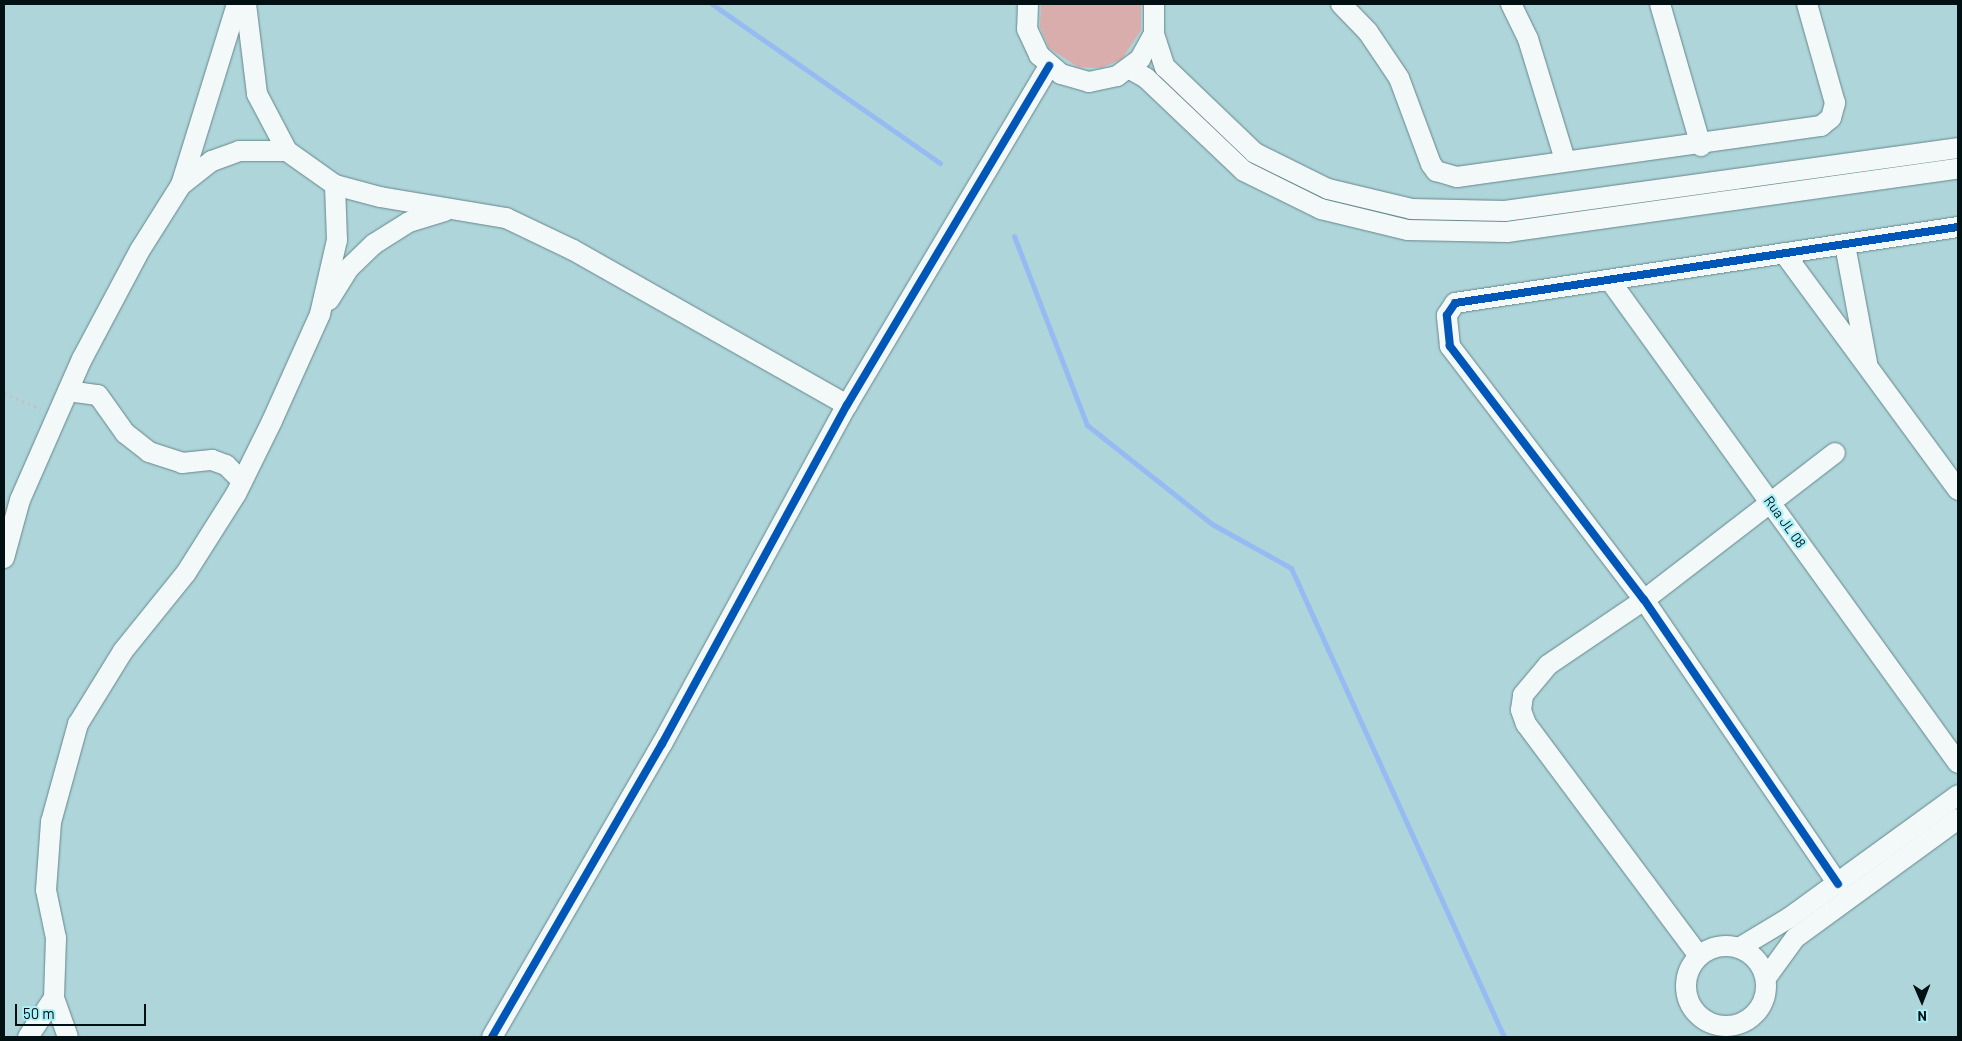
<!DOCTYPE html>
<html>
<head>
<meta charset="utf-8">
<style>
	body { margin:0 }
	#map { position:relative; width:1962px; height:1041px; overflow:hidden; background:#aed5da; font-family:Barlow,sans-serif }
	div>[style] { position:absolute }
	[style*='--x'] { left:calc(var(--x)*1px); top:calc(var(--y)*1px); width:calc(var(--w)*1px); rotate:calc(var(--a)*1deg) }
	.green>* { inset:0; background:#d9adab }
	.stream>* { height:5px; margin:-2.5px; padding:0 2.5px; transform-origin:2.5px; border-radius:2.5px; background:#96bbf3 }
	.path>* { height:3px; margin-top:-1.5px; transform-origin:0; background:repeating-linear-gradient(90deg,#bcc6c7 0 2.5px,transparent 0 6.5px) }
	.roads { filter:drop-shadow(0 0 1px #66878b) drop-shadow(0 0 1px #66878b) }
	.street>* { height:20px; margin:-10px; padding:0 10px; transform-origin:10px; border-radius:10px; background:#f3f9f9 }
	.street>.ring { margin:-10px; padding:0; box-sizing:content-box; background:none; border:20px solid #f3f9f9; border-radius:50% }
	.cycleway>* { height:8px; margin:-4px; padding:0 4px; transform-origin:4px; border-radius:4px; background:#0057b8 }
	span { translate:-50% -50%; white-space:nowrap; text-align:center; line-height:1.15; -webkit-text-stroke:4.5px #a9f1f9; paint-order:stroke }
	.street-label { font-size:14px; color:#001013 }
	.frame { position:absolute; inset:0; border:5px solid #001013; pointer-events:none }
	.north { position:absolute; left:1897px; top:976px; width:50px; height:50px; -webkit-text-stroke:4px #a9f1f9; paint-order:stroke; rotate:179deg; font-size:14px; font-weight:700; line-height:20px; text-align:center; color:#001013 }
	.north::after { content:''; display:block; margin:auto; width:18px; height:22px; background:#001013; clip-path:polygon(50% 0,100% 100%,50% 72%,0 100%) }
	.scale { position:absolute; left:15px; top:1004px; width:131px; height:22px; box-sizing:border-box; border:2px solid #001013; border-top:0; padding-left:6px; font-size:15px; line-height:18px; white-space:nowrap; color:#001013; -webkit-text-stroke:4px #a9f1f9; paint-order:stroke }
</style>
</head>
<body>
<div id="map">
	<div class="green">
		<div style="clip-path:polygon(1041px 4px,1141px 4px,1141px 30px,1122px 59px,1101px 68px,1078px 67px,1049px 48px,1040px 27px)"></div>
	</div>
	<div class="stream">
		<div style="--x:712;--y:4;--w:278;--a:34.9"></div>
		<div style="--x:1014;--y:236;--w:203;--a:68.9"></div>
		<div style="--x:1087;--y:425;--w:159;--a:38.4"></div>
		<div style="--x:1212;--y:524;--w:90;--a:29.1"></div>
		<div style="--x:1291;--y:568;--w:515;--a:65.57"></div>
	</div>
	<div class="path">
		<div style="--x:4;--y:393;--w:40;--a:23.4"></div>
	</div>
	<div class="roads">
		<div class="street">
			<div style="--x:246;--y:4;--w:91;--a:83"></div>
			<div style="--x:257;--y:94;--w:64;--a:62.2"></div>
			<div style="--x:287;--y:151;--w:59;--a:35.3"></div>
			<div style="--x:335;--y:185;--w:47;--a:14.9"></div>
			<div style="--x:380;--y:197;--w:128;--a:9.5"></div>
			<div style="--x:506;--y:218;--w:74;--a:25.5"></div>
			<div style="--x:573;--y:250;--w:315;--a:29.5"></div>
			<div style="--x:1028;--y:4;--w:25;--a:92"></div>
			<div style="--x:1027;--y:29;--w:29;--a:65"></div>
			<div style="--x:1039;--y:55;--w:29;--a:41"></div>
			<div style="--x:1061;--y:74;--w:29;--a:16"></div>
			<div style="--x:1089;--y:82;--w:29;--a:-12"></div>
			<div style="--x:1117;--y:76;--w:29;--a:-36"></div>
			<div style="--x:1140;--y:59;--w:29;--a:-61"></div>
			<div style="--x:1154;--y:34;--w:30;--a:-90"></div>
			<div style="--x:1341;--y:4;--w:39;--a:46"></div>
			<div style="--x:1368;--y:32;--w:55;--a:56"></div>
			<div style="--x:1399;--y:78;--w:92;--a:69.6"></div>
			<div style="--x:1431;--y:164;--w:9;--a:54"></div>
			<div style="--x:1436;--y:171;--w:22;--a:16"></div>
			<div style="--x:1457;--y:177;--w:368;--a:-8"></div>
			<div style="--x:1821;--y:126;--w:13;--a:-39"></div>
			<div style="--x:1831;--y:118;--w:16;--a:-75"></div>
			<div style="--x:1835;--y:103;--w:103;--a:-105.8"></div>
			<div style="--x:1511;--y:4;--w:39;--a:64"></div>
			<div style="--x:1528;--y:39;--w:127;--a:73"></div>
			<div style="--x:1660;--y:4;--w:148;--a:73.9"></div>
			<div style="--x:1154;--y:34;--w:35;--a:72"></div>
			<div style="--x:1165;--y:67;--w:124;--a:43.7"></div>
			<div style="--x:1255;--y:153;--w:81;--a:26.3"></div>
			<div style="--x:1328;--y:189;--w:85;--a:13.5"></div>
			<div style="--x:1411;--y:209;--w:94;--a:1.2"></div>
			<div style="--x:1505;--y:211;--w:457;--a:-7.9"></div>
			<div style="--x:1130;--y:69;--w:18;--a:29"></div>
			<div style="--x:1146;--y:78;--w:135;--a:43.5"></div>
			<div style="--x:1244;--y:171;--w:86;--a:26.3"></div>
			<div style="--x:1321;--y:209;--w:89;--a:13.6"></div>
			<div style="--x:1408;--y:230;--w:99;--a:1.2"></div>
			<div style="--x:1507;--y:232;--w:455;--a:-8"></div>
			<div style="--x:181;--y:185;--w:189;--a:-72.8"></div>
			<div style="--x:1845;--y:245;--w:120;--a:79.4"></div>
			<div style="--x:1784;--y:253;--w:294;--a:53.7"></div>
			<div style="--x:1611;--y:282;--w:593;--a:54.19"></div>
			<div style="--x:329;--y:300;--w:36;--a:-58"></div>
			<div style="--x:348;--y:269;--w:36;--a:-44"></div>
			<div style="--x:374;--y:244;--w:41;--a:-32.2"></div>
			<div style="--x:409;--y:222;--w:37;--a:-17"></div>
			<div style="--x:68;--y:391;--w:30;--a:8"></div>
			<div style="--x:98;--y:395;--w:47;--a:54.6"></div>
			<div style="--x:125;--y:433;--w:31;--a:38"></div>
			<div style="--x:149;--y:452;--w:35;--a:18"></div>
			<div style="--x:182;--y:463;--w:30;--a:-6"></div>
			<div style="--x:212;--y:460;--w:15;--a:20"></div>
			<div style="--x:226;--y:465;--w:23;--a:45"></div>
			<div style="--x:4;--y:558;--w:60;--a:-74.6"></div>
			<div style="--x:20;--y:500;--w:154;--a:-66.3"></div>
			<div style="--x:82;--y:359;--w:123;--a:-62"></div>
			<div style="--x:140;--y:250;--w:77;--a:-57.8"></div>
			<div style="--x:181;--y:185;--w:39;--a:-38"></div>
			<div style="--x:212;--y:161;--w:29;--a:-20"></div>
			<div style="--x:239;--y:151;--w:48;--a:0"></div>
			<div style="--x:1838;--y:884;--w:344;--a:-124.3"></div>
			<div style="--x:1644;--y:600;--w:320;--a:-127.4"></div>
			<div style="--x:1450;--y:346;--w:31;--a:-96"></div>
			<div style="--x:1447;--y:315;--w:14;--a:-56"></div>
			<div style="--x:1455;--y:303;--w:509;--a:-8.59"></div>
			<div class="ring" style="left:1686px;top:946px;width:60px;height:60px"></div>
			<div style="--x:1739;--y:948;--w:58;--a:-31"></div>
			<div style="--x:1789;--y:918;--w:209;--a:-36"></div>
			<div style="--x:1699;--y:956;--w:289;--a:-126.7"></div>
			<div style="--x:1526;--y:724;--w:15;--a:-110"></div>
			<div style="--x:1521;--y:710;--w:15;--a:-82"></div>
			<div style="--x:1523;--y:695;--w:39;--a:-50"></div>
			<div style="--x:1548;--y:665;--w:116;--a:-34.1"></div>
			<div style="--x:1644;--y:600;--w:241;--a:-37.6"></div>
			<div style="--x:1766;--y:978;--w:49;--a:-54.1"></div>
			<div style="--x:1795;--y:938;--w:202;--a:-36.1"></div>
			<div style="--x:54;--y:998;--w:41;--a:70.3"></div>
			<div style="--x:28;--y:1037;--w:47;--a:-56.3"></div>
			<div style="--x:54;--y:998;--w:60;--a:-88.1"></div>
			<div style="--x:56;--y:938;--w:49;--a:-101.8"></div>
			<div style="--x:46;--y:890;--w:68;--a:-85.8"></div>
			<div style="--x:51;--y:822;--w:102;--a:-74.6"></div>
			<div style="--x:78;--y:724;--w:86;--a:-58.3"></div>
			<div style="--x:123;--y:651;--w:100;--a:-51.1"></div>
			<div style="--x:186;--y:573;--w:93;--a:-57.7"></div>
			<div style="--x:236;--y:494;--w:81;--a:-63.7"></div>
			<div style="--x:272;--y:421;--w:117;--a:-65.8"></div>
			<div style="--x:320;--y:314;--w:76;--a:-77.1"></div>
			<div style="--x:337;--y:240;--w:55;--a:-92.1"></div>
			<div style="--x:492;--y:1037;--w:339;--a:-59.9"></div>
			<div style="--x:662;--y:744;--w:386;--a:-61.4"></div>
			<div style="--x:847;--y:405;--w:395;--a:-59.2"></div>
		</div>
	</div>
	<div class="cycleway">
		<div style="--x:1838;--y:884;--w:344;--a:-124.3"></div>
		<div style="--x:1644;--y:600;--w:320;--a:-127.4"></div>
		<div style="--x:1450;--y:346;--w:31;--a:-96"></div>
		<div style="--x:1447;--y:315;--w:14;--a:-56"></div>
		<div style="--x:1455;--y:303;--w:509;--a:-8.59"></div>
		<div style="--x:492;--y:1037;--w:339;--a:-59.9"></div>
		<div style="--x:662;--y:744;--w:386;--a:-61.4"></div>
		<div style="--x:847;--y:405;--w:395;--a:-59.2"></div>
	</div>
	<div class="street-label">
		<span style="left:1785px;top:522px;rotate:54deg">Rua JL 08</span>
	</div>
	<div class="frame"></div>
	<div class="north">N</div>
	<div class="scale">50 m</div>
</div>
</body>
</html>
